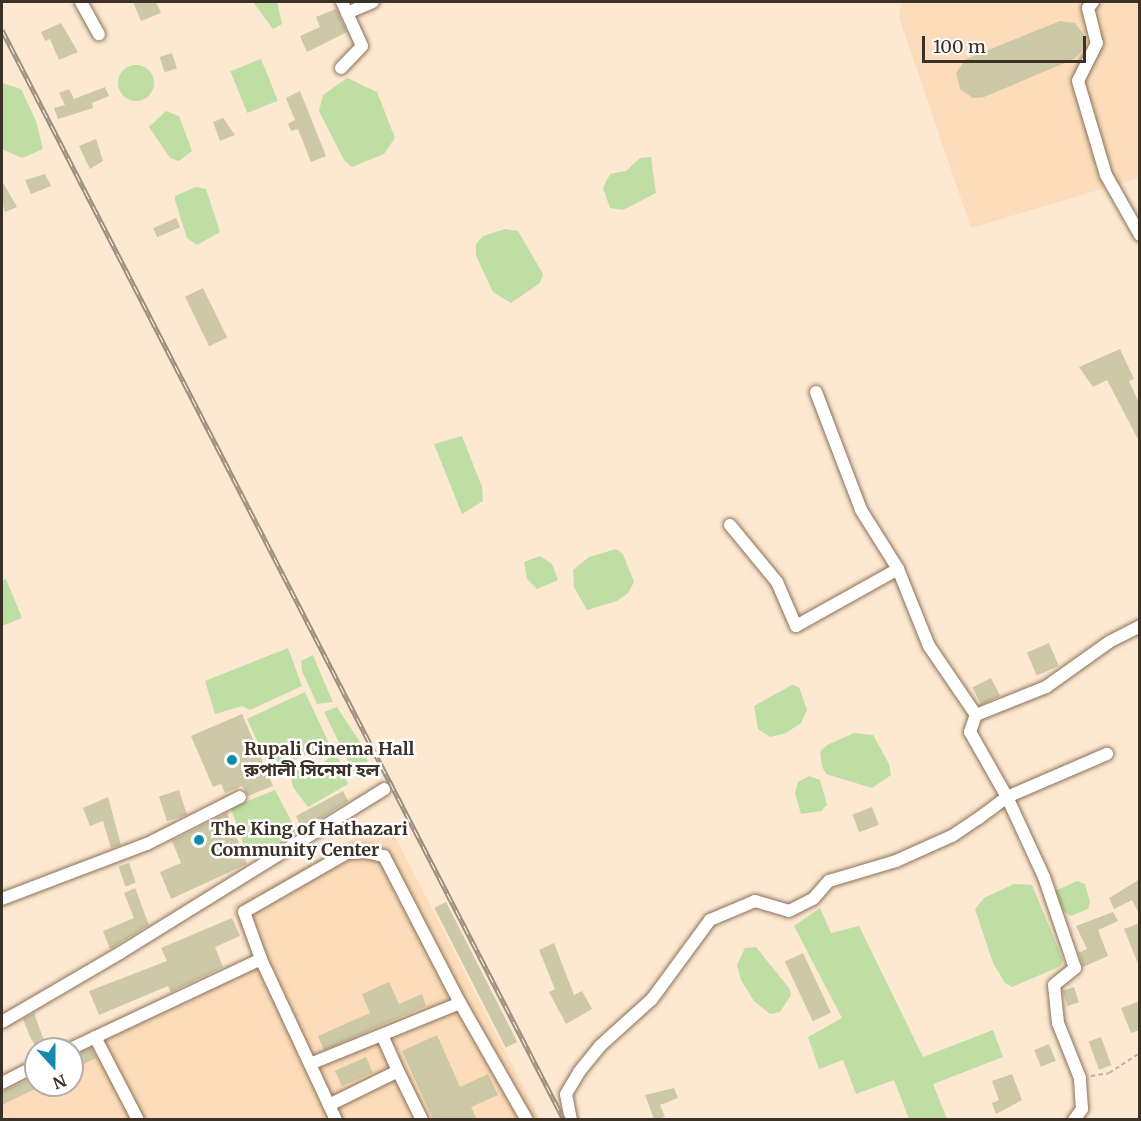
<!DOCTYPE html>
<html>
<head>
<meta charset="utf-8">
<style>
	body { margin:0 }
	#map { position:relative; width:1141px; height:1121px; overflow:hidden; background:#fde8d1; font-family:Merriweather,"Noto Sans Bengali",serif }
	div>[style] { position:absolute }
	[style*='--x'] { left:calc(var(--x)*1px); top:calc(var(--y)*1px); width:calc(var(--w)*1px); rotate:calc(var(--a)*1deg) }
	.built>* { inset:0; background:#fcdcba }
	.water>* { inset:0; background:#bedea3; transform-origin:0 0 }
	.round { border-radius:50% }
	.building>* { inset:0; background:#cdc8a5; transform-origin:0 0 }
	.path>* { height:2px; margin-top:-1px; transform-origin:0; background:repeating-linear-gradient(90deg,#c2b09d 0 4.5px,transparent 0 7.5px) }
	.roads { filter:drop-shadow(0 0 2px #897158) drop-shadow(0 0 2px #897158) }
	.minor>* { height:12px; margin:-6px; padding:0 6px; transform-origin:6px; border-radius:6px; background:#fff }
	.rail>* { height:5px; margin-top:-2.5px; transform-origin:0; background:repeating-linear-gradient(90deg,#fff 0 9px,#9d8e7d 0 18px); box-sizing:border-box; border-block:2px solid #9d8e7d }
	.dots>* { width:16px; height:16px; translate:-50% -50%; box-sizing:border-box; border:3px solid #fff; border-radius:50% }
	span { translate:-50% -50%; white-space:nowrap; text-align:center; line-height:1.15; -webkit-text-stroke:5px #fff; paint-order:stroke }
	.poi-label { font-size:18px; color:#3b3126; font-weight:700 }
	.left { translate:0 -50%; text-align:left }
	.frame { position:absolute; inset:0; border:3px solid #3b3126; pointer-events:none }
	.north { position:absolute; left:24px; top:1037px; width:60px; height:60px; box-sizing:border-box; background:#fff; border:2px solid #b1ada8; border-radius:50%; rotate:159deg; font-size:16px; font-weight:700; line-height:24px; text-align:center; color:#3b3126 }
	.north::after { content:''; display:block; margin:auto; width:21px; height:27px; background:#138aae; clip-path:polygon(50% 0,100% 100%,50% 72%,0 100%) }
	.scale { position:absolute; left:922px; top:36px; width:164px; height:27px; box-sizing:border-box; border:3px solid #3b3126; border-top:0; padding-left:8px; font-size:18px; line-height:21px; white-space:nowrap; color:#3b3126; -webkit-text-stroke:4px #fff; paint-order:stroke }
</style>
</head>
<body>
<div id="map">
	<div class="built">
		<div style="clip-path:polygon(901px 2px,1139px 2px,1139px 178px,971px 228px,899px 17px)"></div>
		<div style="clip-path:polygon(387px 821px,540px 1119px,2px 1119px,2px 1081px,36px 1064px,36px 1085px,72px 1085px,72px 1049px,253px 958px,231px 906px)"></div>
	</div>
	<div class="water">
		<div style="clip-path:polygon(253px 2px,277px 2px,282px 24px,273px 29px)"></div>
		<div style="left:261px;top:59px;width:45px;height:33px;rotate:68deg"></div>
		<div class="round" style="left:118px;top:65px;width:36px;height:36px"></div>
		<div style="clip-path:polygon(347px 78px,377px 92px,395px 138px,384px 154px,352px 167px,344px 160px,319px 111px,323px 95px)"></div>
		<div style="clip-path:polygon(2px 83px,21px 89px,36px 121px,43px 149px,22px 158px,2px 149px)"></div>
		<div style="clip-path:polygon(166px 111px,179px 116px,192px 151px,179px 161px,170px 158px,149px 127px)"></div>
		<div style="clip-path:polygon(651px 157px,656px 193px,623px 210px,610px 208px,603px 188px,610px 174px,626px 171px,640px 158px)"></div>
		<div style="clip-path:polygon(196px 187px,206px 189px,220px 232px,197px 245px,187px 238px,175px 200px,175px 196px)"></div>
		<div style="clip-path:polygon(505px 229px,518px 231px,543px 274px,540px 283px,511px 303px,493px 292px,476px 256px,476px 244px,483px 236px)"></div>
		<div style="clip-path:polygon(462px 436px,482px 487px,483px 501px,462px 514px,434px 444px)"></div>
		<div style="clip-path:polygon(616px 549px,623px 554px,634px 582px,628px 593px,617px 601px,587px 610px,574px 587px,573px 570px,589px 557px)"></div>
		<div style="clip-path:polygon(540px 556px,552px 564px,558px 580px,537px 589px,527px 579px,524px 562px)"></div>
		<div style="clip-path:polygon(6px 579px,22px 618px,2px 626px,2px 581px)"></div>
		<div style="clip-path:polygon(288px 648px,302px 686px,250px 710px,242px 706px,215px 714px,205px 681px)"></div>
		<div style="clip-path:polygon(313px 655px,325px 684px,333px 702px,317px 704px,302px 671px,301px 661px)"></div>
		<div style="clip-path:polygon(792px 685px,799px 687px,807px 710px,801px 723px,786px 733px,770px 737px,758px 729px,754px 706px)"></div>
		<div style="left:305px;top:692px;width:57px;height:64px;rotate:65deg"></div>
		<div style="clip-path:polygon(337px 707px,362px 745px,372px 774px,367px 778px,353px 771px,324px 712px)"></div>
		<div style="clip-path:polygon(854px 733px,873px 735px,889px 764px,891px 775px,872px 788px,826px 774px,822px 766px,820px 752px,827px 745px)"></div>
		<div style="clip-path:polygon(336px 752px,348px 784px,308px 807px,293px 787px,289px 770px,301px 766px,317px 768px)"></div>
		<div style="clip-path:polygon(809px 776px,820px 780px,827px 805px,821px 811px,801px 814px,795px 793px,798px 782px)"></div>
		<div style="clip-path:polygon(275px 790px,297px 832px,263px 855px,255px 855px,245px 849px,231px 808px)"></div>
		<div style="clip-path:polygon(1077px 881px,1085px 884px,1090px 902px,1088px 909px,1071px 916px,1063px 911px,1055px 891px)"></div>
		<div style="clip-path:polygon(1014px 884px,1032px 885px,1063px 960px,1061px 966px,1012px 987px,1005px 983px,993px 963px,975px 909px,984px 898px)"></div>
		<div style="clip-path:polygon(820px 908px,831px 933px,859px 926px,923px 1057px,993px 1030px,1003px 1057px,933px 1084px,947px 1119px,909px 1119px,894px 1080px,856px 1094px,843px 1060px,819px 1069px,808px 1037px,842px 1018px,794px 926px)"></div>
		<div style="clip-path:polygon(756px 947px,789px 988px,791px 995px,780px 1012px,770px 1014px,754px 1001px,741px 980px,737px 965px,745px 948px)"></div>
	</div>
	<div class="building">
		<div style="clip-path:polygon(133px 2px,156px 2px,161px 13px,141px 21px)"></div>
		<div style="clip-path:polygon(336px 9px,347px 32px,307px 52px,300px 36px,320px 27px,316px 17px)"></div>
		<div style="clip-path:polygon(1060px 21px,1075px 23px,1084px 35px,1082px 51px,1074px 59px,984px 97px,973px 98px,960px 89px,956px 73px,966px 59px)"></div>
		<div style="clip-path:polygon(61px 23px,78px 52px,59px 60px,50px 39px,45px 41px,41px 32px)"></div>
		<div style="left:172px;top:53px;width:16px;height:13px;rotate:72deg"></div>
		<div style="clip-path:polygon(105px 87px,109px 96px,92px 103px,93px 108px,58px 119px,54px 108px,65px 105px,59px 93px,69px 89px,74px 99px)"></div>
		<div style="clip-path:polygon(300px 91px,326px 156px,311px 162px,298px 129px,291px 131px,288px 124px,295px 120px,286px 98px)"></div>
		<div style="clip-path:polygon(223px 118px,235px 135px,220px 141px,213px 122px)"></div>
		<div style="clip-path:polygon(96px 139px,103px 161px,90px 169px,79px 146px)"></div>
		<div style="clip-path:polygon(45px 174px,51px 186px,31px 194px,25px 180px)"></div>
		<div style="clip-path:polygon(2px 181px,17px 207px,5px 212px,2px 202px)"></div>
		<div style="left:176px;top:218px;width:10px;height:25px;rotate:66deg"></div>
		<div style="left:203px;top:288px;width:55px;height:20px;rotate:64deg"></div>
		<div style="clip-path:polygon(1120px 349px,1134px 379px,1129px 381px,1140px 405px,1140px 443px,1107px 380px,1093px 387px,1079px 367px)"></div>
		<div style="left:1049px;top:643px;width:25px;height:24px;rotate:67deg"></div>
		<div style="left:991px;top:678px;width:20px;height:21px;rotate:63deg"></div>
		<div style="clip-path:polygon(242px 714px,273px 786px,248px 796px,242px 786px,225px 793px,221px 784px,213px 787px,191px 736px)"></div>
		<div style="left:179px;top:790px;width:26px;height:21px;rotate:72deg"></div>
		<div style="clip-path:polygon(343px 791px,348px 801px,302px 830px,296px 816px)"></div>
		<div style="clip-path:polygon(108px 797px,121px 845px,111px 848px,103px 821px,90px 826px,83px 808px)"></div>
		<div style="left:872px;top:807px;width:19px;height:21px;rotate:69deg"></div>
		<div style="clip-path:polygon(227px 813px,247px 864px,171px 899px,160px 872px,181px 863px,172px 841px)"></div>
		<div style="left:129px;top:863px;width:21px;height:11px;rotate:71deg"></div>
		<div style="clip-path:polygon(1140px 879px,1140px 915px,1132px 900px,1114px 909px,1109px 898px)"></div>
		<div style="clip-path:polygon(135px 888px,149px 925px,110px 949px,103px 931px,134px 918px,124px 893px)"></div>
		<div style="left:446px;top:902px;width:157px;height:13px;rotate:63deg"></div>
		<div style="clip-path:polygon(1113px 912px,1118px 921px,1098px 930px,1108px 956px,1083px 967px,1079px 953px,1087px 949px,1076px 926px)"></div>
		<div style="clip-path:polygon(232px 918px,240px 936px,215px 947px,223px 967px,171px 992px,168px 986px,99px 1015px,89px 991px,167px 961px,161px 948px)"></div>
		<div style="clip-path:polygon(1140px 923px,1140px 966px,1139px 966px,1124px 929px)"></div>
		<div style="clip-path:polygon(554px 943px,574px 995px,582px 991px,592px 1009px,566px 1024px,549px 992px,555px 989px,539px 950px)"></div>
		<div style="left:803px;top:953px;width:66px;height:20px;rotate:65deg"></div>
		<div style="clip-path:polygon(389px 982px,399px 1004px,422px 994px,426px 1006px,324px 1050px,318px 1036px,370px 1013px,362px 994px)"></div>
		<div style="left:1074px;top:987px;width:16px;height:12px;rotate:72deg"></div>
		<div style="clip-path:polygon(1140px 1001px,1140px 1030px,1131px 1033px,1121px 1008px)"></div>
		<div style="clip-path:polygon(34px 1013px,42px 1035px,49px 1049px,38px 1049px,31px 1039px,23px 1019px)"></div>
		<div style="clip-path:polygon(437px 1035px,460px 1087px,488px 1074px,498px 1095px,471px 1107px,477px 1119px,433px 1119px,402px 1051px)"></div>
		<div style="left:1101px;top:1037px;width:30px;height:13px;rotate:70deg"></div>
		<div style="left:1049px;top:1044px;width:18px;height:16px;rotate:68deg"></div>
		<div style="clip-path:polygon(91px 1048px,96px 1058px,72px 1070px,72px 1057px)"></div>
		<div style="left:366px;top:1057px;width:17px;height:34px;rotate:66deg"></div>
		<div style="clip-path:polygon(1012px 1074px,1022px 1100px,996px 1114px,992px 1103px,999px 1100px,992px 1081px)"></div>
		<div style="clip-path:polygon(36px 1076px,36px 1085px,43px 1085px,2px 1105px,2px 1092px)"></div>
		<div style="clip-path:polygon(674px 1088px,678px 1098px,660px 1105px,665px 1117px,654px 1119px,645px 1095px)"></div>
	</div>
	<div class="path">
		<div style="--x:1091;--y:1076;--w:18;--a:-9"></div>
		<div style="--x:1109;--y:1073;--w:37;--a:-33"></div>
	</div>
	<div class="roads">
		<div class="minor">
			<div style="--x:81;--y:2;--w:37;--a:61"></div>
			<div style="--x:1093;--y:2;--w:8;--a:130"></div>
			<div style="--x:1088;--y:8;--w:36;--a:76"></div>
			<div style="--x:1097;--y:43;--w:42;--a:116.6"></div>
			<div style="--x:1078;--y:81;--w:98;--a:73.4"></div>
			<div style="--x:1106;--y:175;--w:69;--a:60.5"></div>
			<div style="--x:347;--y:13;--w:28;--a:-23"></div>
			<div style="--x:341;--y:68;--w:30;--a:-46"></div>
			<div style="--x:362;--y:46;--w:48;--a:-114.4"></div>
			<div style="--x:816;--y:392;--w:126;--a:69.1"></div>
			<div style="--x:861;--y:510;--w:70;--a:57.9"></div>
			<div style="--x:898;--y:569;--w:83;--a:68.1"></div>
			<div style="--x:929;--y:646;--w:83;--a:55.7"></div>
			<div style="--x:730;--y:525;--w:74;--a:50.5"></div>
			<div style="--x:777;--y:582;--w:48;--a:66.6"></div>
			<div style="--x:796;--y:626;--w:117;--a:-29.2"></div>
			<div style="--x:2;--y:899;--w:155;--a:-20.8"></div>
			<div style="--x:147;--y:844;--w:104;--a:-26.8"></div>
			<div style="--x:2;--y:1022;--w:137;--a:-30.3"></div>
			<div style="--x:120;--y:953;--w:311;--a:-31.8"></div>
			<div style="--x:382;--y:1035;--w:39;--a:66"></div>
			<div style="--x:95;--y:1037;--w:93;--a:62.6"></div>
			<div style="--x:70;--y:1049;--w:211;--a:-25.2"></div>
			<div style="--x:310;--y:1064;--w:162;--a:-22.1"></div>
			<div style="--x:2;--y:1083;--w:38;--a:-27"></div>
			<div style="--x:329;--y:1105;--w:77;--a:-26.2"></div>
			<div style="--x:398;--y:1071;--w:55;--a:63.9"></div>
			<div style="--x:336;--y:1120;--w:178;--a:-115"></div>
			<div style="--x:261;--y:959;--w:50;--a:-109.9"></div>
			<div style="--x:244;--y:912;--w:119;--a:-29.8"></div>
			<div style="--x:347;--y:853;--w:19;--a:-3"></div>
			<div style="--x:366;--y:852;--w:18;--a:13"></div>
			<div style="--x:384;--y:856;--w:165;--a:62.7"></div>
			<div style="--x:460;--y:1003;--w:135;--a:60.2"></div>
			<div style="--x:571;--y:1120;--w:26;--a:-101"></div>
			<div style="--x:566;--y:1094;--w:26;--a:-59"></div>
			<div style="--x:579;--y:1072;--w:33;--a:-51"></div>
			<div style="--x:600;--y:1046;--w:70;--a:-42.1"></div>
			<div style="--x:652;--y:999;--w:98;--a:-53.7"></div>
			<div style="--x:710;--y:920;--w:49;--a:-22.9"></div>
			<div style="--x:755;--y:901;--w:35;--a:16"></div>
			<div style="--x:789;--y:911;--w:28;--a:-27"></div>
			<div style="--x:814;--y:898;--w:23;--a:-49"></div>
			<div style="--x:829;--y:881;--w:70;--a:-16.6"></div>
			<div style="--x:896;--y:861;--w:61;--a:-24.1"></div>
			<div style="--x:952;--y:836;--w:32;--a:-34"></div>
			<div style="--x:979;--y:818;--w:35;--a:-37"></div>
			<div style="--x:1007;--y:797;--w:75;--a:-119.6"></div>
			<div style="--x:970;--y:732;--w:18;--a:-71"></div>
			<div style="--x:976;--y:715;--w:75;--a:-21.8"></div>
			<div style="--x:1046;--y:687;--w:77;--a:-35.5"></div>
			<div style="--x:1109;--y:642;--w:35;--a:-27"></div>
			<div style="--x:1074;--y:1120;--w:14;--a:-54"></div>
			<div style="--x:1082;--y:1109;--w:31;--a:-94"></div>
			<div style="--x:1080;--y:1078;--w:59;--a:-111.8"></div>
			<div style="--x:1058;--y:1023;--w:38;--a:-96"></div>
			<div style="--x:1054;--y:985;--w:27;--a:-39"></div>
			<div style="--x:1075;--y:968;--w:96;--a:-108.8"></div>
			<div style="--x:1044;--y:877;--w:88;--a:-114.8"></div>
			<div style="--x:1007;--y:797;--w:109;--a:-23.3"></div>
		</div>
	</div>
	<div class="rail">
		<div style="--x:2;--y:30;--w:1226;--a:62.72"></div>
	</div>
	<div class="dots">
		<div style="left:232px;top:760px;background:#138aae"></div>
		<div style="left:199px;top:840px;background:#138aae"></div>
	</div>
	<div class="poi-label">
		<span class="left" style="left:244px;top:760px">Rupali Cinema Hall<br>রুপালী সিনেমা হল</span>
		<span class="left" style="left:211px;top:840px">The King of Hathazari<br>Community Center</span>
	</div>
	<div class="frame"></div>
	<div class="north">N</div>
	<div class="scale">100 m</div>
</div>
</body>
</html>
